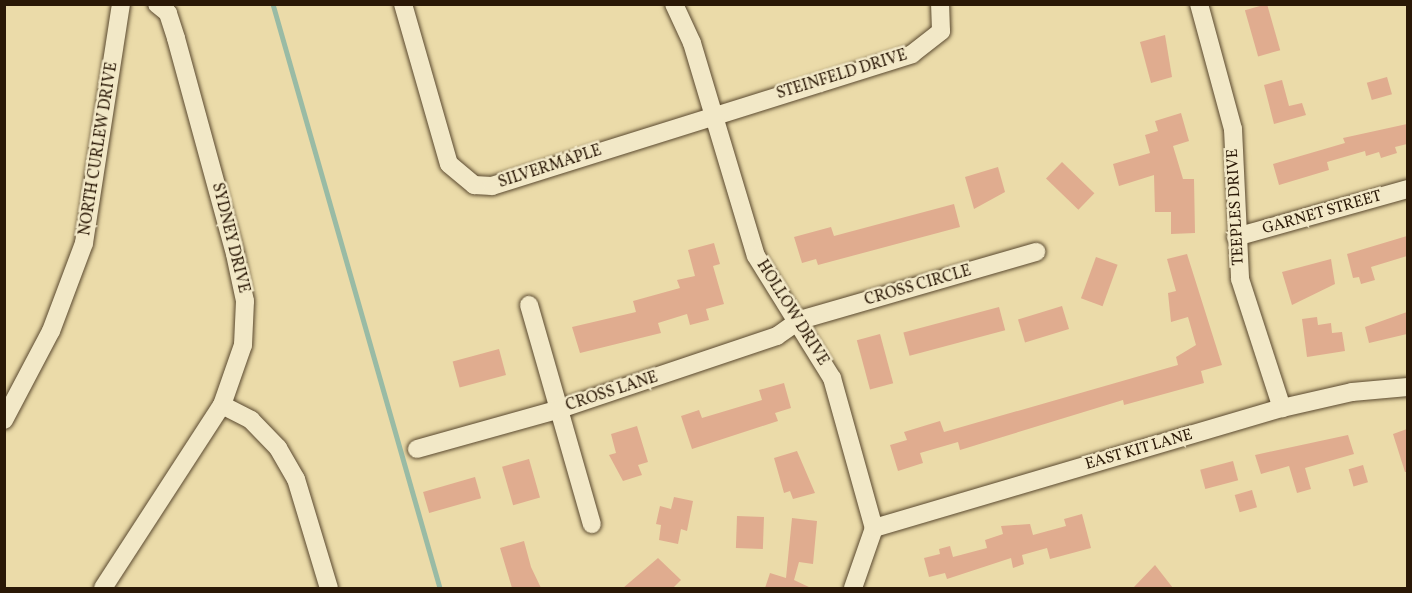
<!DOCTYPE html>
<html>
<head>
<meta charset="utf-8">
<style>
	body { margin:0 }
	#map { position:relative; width:1412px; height:593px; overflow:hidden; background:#ebdba9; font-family:Vollkorn,serif }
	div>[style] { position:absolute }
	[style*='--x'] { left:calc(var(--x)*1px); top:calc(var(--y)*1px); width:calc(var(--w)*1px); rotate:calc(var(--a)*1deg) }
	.stream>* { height:4.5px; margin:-2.25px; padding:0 2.25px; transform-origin:2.25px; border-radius:2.25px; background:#99bba5 }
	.building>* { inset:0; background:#e0ac8f; transform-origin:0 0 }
	.roads { filter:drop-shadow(0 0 2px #5a492f) drop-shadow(0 0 2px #5a492f) }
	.minor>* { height:18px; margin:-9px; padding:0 9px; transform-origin:9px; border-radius:9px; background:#f2e8c7 }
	span { translate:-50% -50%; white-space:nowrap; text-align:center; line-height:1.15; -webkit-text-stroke:5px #f2e8c7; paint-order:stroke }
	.street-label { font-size:16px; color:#2a1806 }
	.frame { position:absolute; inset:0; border:6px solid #2a1806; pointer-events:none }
</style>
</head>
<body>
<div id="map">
	<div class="stream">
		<div style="--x:273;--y:4;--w:607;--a:74.04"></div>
	</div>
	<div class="building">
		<div style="left:1267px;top:4px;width:48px;height:23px;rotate:74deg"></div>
		<div style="clip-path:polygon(1165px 35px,1172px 77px,1151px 83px,1140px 42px)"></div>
		<div style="left:1387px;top:77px;width:18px;height:21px;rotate:74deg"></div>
		<div style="clip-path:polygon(1282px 80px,1289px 106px,1302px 103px,1306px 115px,1274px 124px,1264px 85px)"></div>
		<div style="clip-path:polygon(1181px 113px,1189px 141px,1173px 146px,1183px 179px,1194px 179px,1195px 233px,1171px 234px,1171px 212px,1155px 212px,1154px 175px,1119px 186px,1113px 164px,1150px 153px,1145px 135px,1158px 131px,1155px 121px)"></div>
		<div style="clip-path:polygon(1407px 124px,1407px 144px,1395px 147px,1397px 153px,1381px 158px,1379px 152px,1366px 156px,1365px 151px,1327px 162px,1329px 170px,1279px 185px,1273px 164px,1345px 143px,1343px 138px)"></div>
		<div style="left:1062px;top:162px;width:45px;height:23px;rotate:44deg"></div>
		<div style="clip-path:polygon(998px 167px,1005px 192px,974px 209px,965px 177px)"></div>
		<div style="clip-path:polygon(954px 204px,960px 227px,818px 265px,816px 259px,802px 263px,794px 237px,831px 227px,834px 236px)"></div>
		<div style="clip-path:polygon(1407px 236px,1407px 256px,1371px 267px,1375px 280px,1361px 284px,1359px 277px,1353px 278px,1347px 254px)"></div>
		<div style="clip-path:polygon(714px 243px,720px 264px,713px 266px,724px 304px,706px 309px,709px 320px,690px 325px,687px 314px,658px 323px,661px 333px,580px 353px,572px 327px,636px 312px,633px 301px,680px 288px,677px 280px,695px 276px,688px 250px)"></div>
		<div style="clip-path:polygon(1187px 254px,1222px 365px,1201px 371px,1204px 383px,1124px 405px,1123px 400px,960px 450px,958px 442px,920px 453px,923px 463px,898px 471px,890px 445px,907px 440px,904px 432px,940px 421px,944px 432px,1178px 365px,1176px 357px,1196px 345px,1188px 317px,1171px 322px,1168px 293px,1176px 291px,1167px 259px)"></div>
		<div style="left:1096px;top:257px;width:23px;height:44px;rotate:20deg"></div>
		<div style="clip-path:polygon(1331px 259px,1335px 284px,1292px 305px,1282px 272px)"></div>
		<div style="left:1062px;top:306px;width:24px;height:46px;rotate:73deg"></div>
		<div style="left:999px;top:307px;width:24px;height:99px;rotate:75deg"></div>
		<div style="clip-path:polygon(1407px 312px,1407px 334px,1369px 343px,1365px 327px)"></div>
		<div style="clip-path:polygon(1317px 317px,1318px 325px,1331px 323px,1332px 333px,1342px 332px,1345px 351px,1307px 357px,1302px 319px)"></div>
		<div style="left:880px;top:334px;width:51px;height:24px;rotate:75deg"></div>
		<div style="left:499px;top:349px;width:27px;height:48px;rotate:75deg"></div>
		<div style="clip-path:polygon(784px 383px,791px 408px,775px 413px,778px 421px,692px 449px,681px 416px,699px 410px,702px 418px,762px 400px,759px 390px)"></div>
		<div style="clip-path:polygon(637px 426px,648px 462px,638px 465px,642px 475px,623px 481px,609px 455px,616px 453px,611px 434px)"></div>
		<div style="clip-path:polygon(1407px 429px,1407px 472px,1405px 472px,1393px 434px)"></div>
		<div style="clip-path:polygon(1348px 435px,1354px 454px,1305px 468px,1311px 489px,1297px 493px,1289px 466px,1261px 474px,1255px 455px)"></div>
		<div style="clip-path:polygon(797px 451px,815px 493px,793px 499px,790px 491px,784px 493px,774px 458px)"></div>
		<div style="left:529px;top:459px;width:40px;height:28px;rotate:74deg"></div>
		<div style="left:1233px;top:461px;width:20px;height:34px;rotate:75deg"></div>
		<div style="left:1363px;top:465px;width:18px;height:15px;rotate:74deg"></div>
		<div style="left:475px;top:477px;width:22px;height:54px;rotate:74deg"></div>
		<div style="left:1252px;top:490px;width:18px;height:18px;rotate:74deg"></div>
		<div style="clip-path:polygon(674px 497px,693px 501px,687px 531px,681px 529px,678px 544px,659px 540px,661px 525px,656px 524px,660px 506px,671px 509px)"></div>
		<div style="clip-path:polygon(1082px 514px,1091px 548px,1050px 559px,1047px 548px,1022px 555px,1024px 564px,1013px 568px,1011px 558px,947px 579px,945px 573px,929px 577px,924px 558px,940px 554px,939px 549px,950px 546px,953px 557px,987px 548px,985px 540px,1003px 534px,1001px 526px,1030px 524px,1033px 535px,1066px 526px,1064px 519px)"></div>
		<div style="left:737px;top:516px;width:27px;height:32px;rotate:2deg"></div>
		<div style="clip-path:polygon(792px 518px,817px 521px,813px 564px,799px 562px,794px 580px,811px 588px,765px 588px,770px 573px,786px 578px)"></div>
		<div style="clip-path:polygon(524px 541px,531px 567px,541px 588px,512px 588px,500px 548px)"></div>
		<div style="clip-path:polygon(658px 558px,681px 580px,673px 588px,623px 588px)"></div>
		<div style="clip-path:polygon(1155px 565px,1173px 588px,1133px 588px)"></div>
	</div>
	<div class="roads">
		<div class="minor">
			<div style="--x:403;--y:4;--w:166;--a:74"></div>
			<div style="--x:449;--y:164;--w:33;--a:40"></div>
			<div style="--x:474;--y:185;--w:18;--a:3"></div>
			<div style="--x:492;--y:186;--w:440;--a:-17.4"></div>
			<div style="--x:912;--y:54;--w:37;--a:-38"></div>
			<div style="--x:941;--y:31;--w:27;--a:-92"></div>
			<div style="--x:674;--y:4;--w:43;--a:65.2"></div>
			<div style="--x:692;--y:43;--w:222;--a:73.3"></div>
			<div style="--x:756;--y:256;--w:144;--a:58.1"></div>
			<div style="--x:832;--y:378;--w:156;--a:74.4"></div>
			<div style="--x:874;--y:528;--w:64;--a:109.3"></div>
			<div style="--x:1199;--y:4;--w:130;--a:74.8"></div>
			<div style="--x:1233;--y:129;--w:150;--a:87.3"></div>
			<div style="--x:1240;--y:279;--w:136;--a:72"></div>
			<div style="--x:1236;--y:237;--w:179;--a:-15.6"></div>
			<div style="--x:529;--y:305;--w:228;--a:74"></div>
			<div style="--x:222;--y:405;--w:33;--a:27"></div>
			<div style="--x:251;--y:420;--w:39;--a:46"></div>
			<div style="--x:278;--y:448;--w:36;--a:60"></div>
			<div style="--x:296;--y:479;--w:114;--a:73.2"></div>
			<div style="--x:4;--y:420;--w:101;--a:-62.2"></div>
			<div style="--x:51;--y:331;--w:94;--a:-69.4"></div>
			<div style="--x:84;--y:243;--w:242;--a:-81.2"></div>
			<div style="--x:417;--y:449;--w:148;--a:-15.6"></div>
			<div style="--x:560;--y:409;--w:229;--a:-18.6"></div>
			<div style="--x:777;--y:336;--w:28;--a:-35"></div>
			<div style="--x:800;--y:320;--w:246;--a:-16.1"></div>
			<div style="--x:874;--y:528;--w:425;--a:-16.4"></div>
			<div style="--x:1282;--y:408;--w:72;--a:-12.9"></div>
			<div style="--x:1352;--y:392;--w:56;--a:-5.1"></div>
			<div style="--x:103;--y:588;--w:218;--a:-57"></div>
			<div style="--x:222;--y:405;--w:64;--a:-70.7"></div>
			<div style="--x:243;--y:345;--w:44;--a:-87.4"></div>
			<div style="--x:245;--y:301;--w:48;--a:-102"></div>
			<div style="--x:235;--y:254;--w:224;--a:-105.3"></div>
			<div style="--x:176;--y:38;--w:26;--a:-108"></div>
			<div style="--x:168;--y:13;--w:14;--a:-141"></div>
		</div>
	</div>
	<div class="street-label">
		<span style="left:842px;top:75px;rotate:-17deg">STEINFELD DRIVE</span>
		<span style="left:99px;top:149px;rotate:-81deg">NORTH CURLEW DRIVE</span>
		<span style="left:550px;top:167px;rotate:-18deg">SILVERMAPLE</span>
		<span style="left:1236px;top:207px;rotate:-93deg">TEEPLES DRIVE</span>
		<span style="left:1322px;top:213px;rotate:-16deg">GARNET STREET</span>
		<span style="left:230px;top:238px;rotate:76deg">SYDNEY DRIVE</span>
		<span style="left:918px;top:286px;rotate:-16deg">CROSS CIRCLE</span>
		<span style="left:792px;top:313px;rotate:58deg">HOLLOW DRIVE</span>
		<span style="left:612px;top:392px;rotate:-18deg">CROSS LANE</span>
		<span style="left:1139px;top:450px;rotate:-16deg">EAST KIT LANE</span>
	</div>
	<div class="frame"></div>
</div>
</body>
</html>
